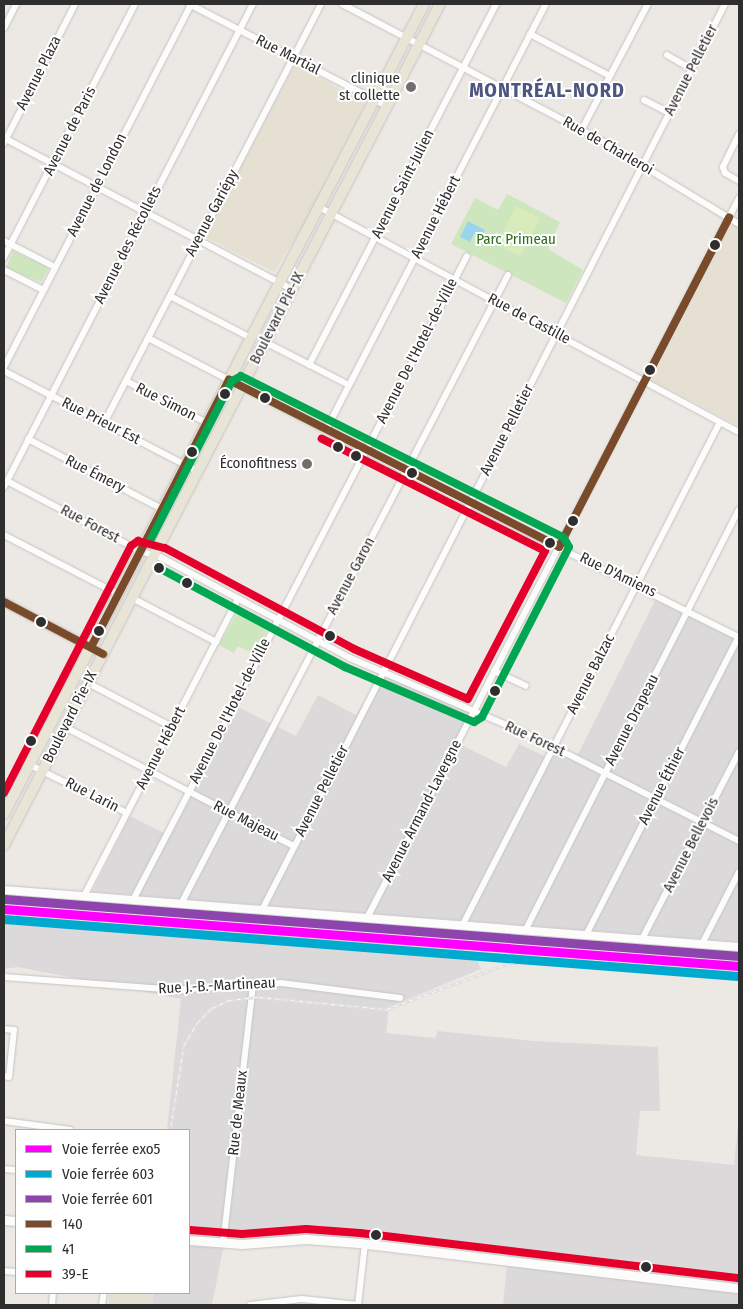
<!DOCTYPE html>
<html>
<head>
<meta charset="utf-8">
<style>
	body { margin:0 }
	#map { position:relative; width:743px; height:1309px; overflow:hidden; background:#ece8e4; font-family:"Fira Sans Condensed",sans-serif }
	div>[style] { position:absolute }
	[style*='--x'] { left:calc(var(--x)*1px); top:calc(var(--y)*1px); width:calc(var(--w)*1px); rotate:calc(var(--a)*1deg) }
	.industrial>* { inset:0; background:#dcd9db }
	.education>* { inset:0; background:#e6e0d3; transform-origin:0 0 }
	.green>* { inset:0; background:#cee6be }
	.pitch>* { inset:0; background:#d9eabb; transform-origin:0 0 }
	.water>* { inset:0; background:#99d6ec }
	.roads { filter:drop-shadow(0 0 1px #c5c4c5) drop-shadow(0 0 1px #c5c4c5) }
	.minor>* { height:6px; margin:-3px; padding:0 3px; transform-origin:3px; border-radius:3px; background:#fcfcfb }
	.tertiary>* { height:8px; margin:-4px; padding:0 4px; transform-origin:4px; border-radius:4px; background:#fcfcfb }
	.secondary>* { height:9px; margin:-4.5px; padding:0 4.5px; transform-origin:4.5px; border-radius:4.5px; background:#fcfcfb }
	.primary>* { height:10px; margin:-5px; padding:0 5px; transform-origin:5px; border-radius:5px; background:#e8e4d6 }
	.rail>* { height:3px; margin-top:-1.5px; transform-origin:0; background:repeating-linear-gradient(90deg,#fff 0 4px,#dfdfe1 0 8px); box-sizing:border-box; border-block:1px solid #dfdfe1 }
	.bus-1>* { height:8px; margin:-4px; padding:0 4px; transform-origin:4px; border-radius:4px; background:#7a4b2a }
	.bus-2>* { height:8px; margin:-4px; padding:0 4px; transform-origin:4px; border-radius:4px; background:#00a651 }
	.bus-3>* { height:8px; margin:-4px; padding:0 4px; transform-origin:4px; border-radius:4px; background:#e4002b }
	.rail-1>* { height:9px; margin:-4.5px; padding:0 4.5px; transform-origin:4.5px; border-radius:4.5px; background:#f0f }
	.rail-2>* { height:9px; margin:-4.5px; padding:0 4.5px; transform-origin:4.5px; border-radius:4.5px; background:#00a9ce }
	.rail-3>* { height:9px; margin:-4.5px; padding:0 4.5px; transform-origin:4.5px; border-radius:4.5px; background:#8e44ad }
	.dots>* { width:14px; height:14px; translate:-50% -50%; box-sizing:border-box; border:2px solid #fff; border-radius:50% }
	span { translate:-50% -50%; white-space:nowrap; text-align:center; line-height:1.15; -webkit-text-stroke:4px #fff; paint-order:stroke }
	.street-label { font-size:15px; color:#2e2e2e }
	.poi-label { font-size:15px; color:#2e2e2e }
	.right { translate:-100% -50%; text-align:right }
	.park-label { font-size:15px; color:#2c6e1b }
	.district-label { font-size:20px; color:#4d5680; font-weight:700; letter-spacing:1px }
	.frame { position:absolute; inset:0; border:5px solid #2e2e2e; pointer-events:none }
	.legend { position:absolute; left:15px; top:1129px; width:175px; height:165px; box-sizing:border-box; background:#fff; border:1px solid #ababab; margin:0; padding:6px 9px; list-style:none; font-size:15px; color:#2e2e2e }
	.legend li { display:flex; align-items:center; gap:10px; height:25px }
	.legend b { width:25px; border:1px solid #ababab }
</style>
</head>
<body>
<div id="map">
	<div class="industrial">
		<div style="clip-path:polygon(658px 595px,739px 637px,739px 942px,92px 892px,130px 816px,170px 836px,238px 707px,296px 736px,318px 695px,356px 715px,383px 672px,473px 712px,457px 743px,506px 767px,519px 744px,548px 758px,553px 747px,576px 758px)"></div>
		<div style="clip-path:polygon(4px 918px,440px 939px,475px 956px,481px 969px,389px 1007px,386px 1033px,435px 1038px,438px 1031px,533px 1041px,658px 1047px,660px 1111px,640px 1111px,636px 1155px,734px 1165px,739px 1115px,739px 1305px,503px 1305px,508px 1253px,370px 1237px,365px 1244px,337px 1240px,224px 1244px,212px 1305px,152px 1305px,153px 1293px,189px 1293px,189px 1130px,167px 1130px,181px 999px,18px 967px,4px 969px)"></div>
	</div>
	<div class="education">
		<div style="clip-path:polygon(296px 63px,365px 104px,303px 227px,274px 272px,207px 238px,205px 233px)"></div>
		<div style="clip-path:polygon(731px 224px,739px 228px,739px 426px,651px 380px)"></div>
		<div style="left:109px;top:1293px;width:43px;height:12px"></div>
	</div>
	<div class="green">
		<div style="clip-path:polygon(507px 194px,560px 222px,548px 249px,583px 270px,566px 303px,451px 244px,475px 198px,498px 210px)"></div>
		<div style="clip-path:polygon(13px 251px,46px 266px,48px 270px,41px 282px,6px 268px)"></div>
		<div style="clip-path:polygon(240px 608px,270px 623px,254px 654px,238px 646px,234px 653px,219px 645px)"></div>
	</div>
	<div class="pitch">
		<div style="left:516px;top:206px;width:27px;height:43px;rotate:27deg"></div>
	</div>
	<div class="water">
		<div style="clip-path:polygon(468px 221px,485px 230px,482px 237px,474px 234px,470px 242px,460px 237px)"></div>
	</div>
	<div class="roads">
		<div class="minor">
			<div style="--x:189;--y:4;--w:223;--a:27.3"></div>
			<div style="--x:342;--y:4;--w:282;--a:27.7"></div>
			<div style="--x:592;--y:135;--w:172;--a:31.2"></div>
			<div style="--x:4;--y:28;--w:27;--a:-63"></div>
			<div style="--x:530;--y:34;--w:90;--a:27.7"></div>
			<div style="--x:667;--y:55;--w:28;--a:30"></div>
			<div style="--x:644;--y:100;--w:28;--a:27"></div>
			<div style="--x:582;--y:129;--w:141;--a:-62.2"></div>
			<div style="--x:739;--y:134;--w:37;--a:116"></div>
			<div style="--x:723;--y:167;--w:6;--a:72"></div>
			<div style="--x:725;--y:173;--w:16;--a:30"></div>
			<div style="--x:4;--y:138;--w:325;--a:27.7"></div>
			<div style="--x:4;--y:143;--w:156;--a:-62.9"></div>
			<div style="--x:319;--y:207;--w:476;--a:28.2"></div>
			<div style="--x:4;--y:241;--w:57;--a:27"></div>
			<div style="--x:4;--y:257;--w:285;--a:-62.6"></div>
			<div style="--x:4;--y:270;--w:44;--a:27.1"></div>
			<div style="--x:170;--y:296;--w:91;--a:27.4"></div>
			<div style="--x:148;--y:338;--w:291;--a:27.4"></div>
			<div style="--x:406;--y:472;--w:372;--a:26.4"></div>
			<div style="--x:265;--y:342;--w:94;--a:27.1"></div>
			<div style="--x:309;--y:365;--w:407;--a:-62.6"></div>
			<div style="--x:4;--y:367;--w:408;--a:-62.7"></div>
			<div style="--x:4;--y:371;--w:217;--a:27.4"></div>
			<div style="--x:126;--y:381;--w:91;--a:27.4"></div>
			<div style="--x:104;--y:423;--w:472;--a:-62.6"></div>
			<div style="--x:326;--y:430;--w:479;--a:-62.7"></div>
			<div style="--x:28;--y:439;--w:151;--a:27.6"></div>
			<div style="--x:7;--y:481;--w:150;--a:27.8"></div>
			<div style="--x:140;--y:551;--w:21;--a:17"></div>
			<div style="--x:160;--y:557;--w:215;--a:28"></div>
			<div style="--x:350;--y:658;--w:200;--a:23.2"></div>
			<div style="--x:534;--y:737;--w:230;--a:26.9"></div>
			<div style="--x:4;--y:487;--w:543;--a:-62.73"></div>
			<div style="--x:4;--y:535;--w:128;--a:27.4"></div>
			<div style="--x:132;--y:598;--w:95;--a:27.6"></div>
			<div style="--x:494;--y:671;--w:35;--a:25"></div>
			<div style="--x:88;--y:683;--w:95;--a:27.6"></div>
			<div style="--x:65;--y:727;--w:258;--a:27.5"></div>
			<div style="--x:30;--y:765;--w:108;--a:26.3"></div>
			<div style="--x:84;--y:896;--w:335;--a:-62.6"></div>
			<div style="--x:133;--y:900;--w:725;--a:-62.59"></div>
			<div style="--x:181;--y:904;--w:709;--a:-62.53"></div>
			<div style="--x:262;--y:910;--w:1017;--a:-62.93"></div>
			<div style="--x:367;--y:918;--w:810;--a:-62.68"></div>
			<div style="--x:462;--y:926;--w:566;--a:-62.89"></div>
			<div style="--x:525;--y:931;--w:472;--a:-63.1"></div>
			<div style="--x:586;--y:935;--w:336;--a:-62.9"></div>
			<div style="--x:642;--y:939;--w:211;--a:-62.6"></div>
			<div style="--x:702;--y:944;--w:81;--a:-62.8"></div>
			<div style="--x:4;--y:977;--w:171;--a:4.3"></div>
			<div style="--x:175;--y:990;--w:106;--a:-3.8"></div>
			<div style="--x:281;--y:983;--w:120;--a:7.2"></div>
			<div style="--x:4;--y:1029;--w:10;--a:6"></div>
			<div style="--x:14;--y:1030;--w:47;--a:96.1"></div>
			<div style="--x:9;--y:1077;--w:5;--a:-169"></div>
			<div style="--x:4;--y:1121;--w:67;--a:7.8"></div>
			<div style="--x:4;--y:1169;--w:12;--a:5"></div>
			<div style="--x:223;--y:1244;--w:263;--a:-83.4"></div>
			<div style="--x:4;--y:1271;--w:12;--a:5"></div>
			<div style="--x:52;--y:1305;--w:12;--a:-85"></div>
			<div style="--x:102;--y:1305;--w:12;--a:-81"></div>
			<div style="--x:250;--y:1305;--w:52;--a:-6.6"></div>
			<div style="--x:302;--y:1299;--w:56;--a:6.1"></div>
			<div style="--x:358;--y:1305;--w:61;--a:-83.5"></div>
		</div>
		<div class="tertiary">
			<div style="--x:4;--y:602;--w:112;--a:27.7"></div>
			<div style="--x:4;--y:890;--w:737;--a:4.43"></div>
		</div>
		<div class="secondary">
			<div style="--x:4;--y:1220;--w:12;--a:5"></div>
			<div style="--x:189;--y:1240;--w:53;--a:4.3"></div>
			<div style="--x:242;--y:1244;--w:64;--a:-4.5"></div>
			<div style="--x:306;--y:1239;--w:53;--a:4.3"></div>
			<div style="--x:359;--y:1243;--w:383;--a:6.8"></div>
		</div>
		<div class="primary">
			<div style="--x:4;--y:814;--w:912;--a:-62.59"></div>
			<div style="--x:4;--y:845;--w:947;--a:-62.6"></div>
		</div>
	</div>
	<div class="rail">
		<div style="--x:171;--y:1126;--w:82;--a:-80.9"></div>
		<div style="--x:184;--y:1045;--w:26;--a:-59"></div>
		<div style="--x:197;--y:1023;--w:21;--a:-45"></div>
		<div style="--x:212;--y:1008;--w:19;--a:-25"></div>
		<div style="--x:229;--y:1000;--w:30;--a:-6"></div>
		<div style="--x:259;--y:997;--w:129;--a:5.4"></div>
		<div style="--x:387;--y:1009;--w:131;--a:-20.5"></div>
		<div style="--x:510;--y:963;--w:211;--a:0.3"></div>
	</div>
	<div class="bus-1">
		<div style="--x:559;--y:547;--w:371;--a:-62.7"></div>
		<div style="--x:4;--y:602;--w:112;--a:27.7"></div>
		<div style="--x:91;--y:647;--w:301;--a:-62.7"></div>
		<div style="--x:229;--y:380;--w:370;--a:26.8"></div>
	</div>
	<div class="bus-2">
		<div style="--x:149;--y:543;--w:182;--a:-62.9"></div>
		<div style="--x:232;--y:381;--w:10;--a:-29"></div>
		<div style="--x:241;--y:376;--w:361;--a:26.6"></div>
		<div style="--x:564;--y:538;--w:10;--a:61"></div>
		<div style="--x:569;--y:547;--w:191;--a:117.1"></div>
		<div style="--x:482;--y:717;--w:9;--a:148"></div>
		<div style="--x:474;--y:722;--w:140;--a:-156.9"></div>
		<div style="--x:345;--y:667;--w:211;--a:-152"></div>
	</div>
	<div class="bus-3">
		<div style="--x:4;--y:793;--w:278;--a:-62.8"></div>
		<div style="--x:131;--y:546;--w:9;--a:-36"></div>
		<div style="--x:138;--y:541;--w:28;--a:15"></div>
		<div style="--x:165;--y:548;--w:214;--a:28.1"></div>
		<div style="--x:354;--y:649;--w:124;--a:23.7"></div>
		<div style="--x:468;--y:699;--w:167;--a:-62.5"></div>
		<div style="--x:545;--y:551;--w:250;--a:-153.3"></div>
		<div style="--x:190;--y:1230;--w:52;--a:4.4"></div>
		<div style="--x:242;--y:1234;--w:64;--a:-4.5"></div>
		<div style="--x:306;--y:1229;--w:54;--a:4.2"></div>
		<div style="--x:360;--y:1233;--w:382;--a:6.8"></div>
	</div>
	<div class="rail-1">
		<div style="--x:4;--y:909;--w:737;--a:4.43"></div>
	</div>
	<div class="rail-2">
		<div style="--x:4;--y:919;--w:736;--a:4.44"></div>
	</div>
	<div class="rail-3">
		<div style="--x:5;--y:899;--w:736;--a:4.44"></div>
	</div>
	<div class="dots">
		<div style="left:411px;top:87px;background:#706f6e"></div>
		<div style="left:715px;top:245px;background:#2e2e2e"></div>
		<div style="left:650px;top:370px;background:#2e2e2e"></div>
		<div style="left:225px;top:394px;background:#2e2e2e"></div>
		<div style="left:265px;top:398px;background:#2e2e2e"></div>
		<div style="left:338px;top:447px;background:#2e2e2e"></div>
		<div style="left:192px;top:452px;background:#2e2e2e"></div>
		<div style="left:356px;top:456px;background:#2e2e2e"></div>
		<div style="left:307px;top:464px;background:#706f6e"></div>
		<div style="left:412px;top:473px;background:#2e2e2e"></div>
		<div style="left:573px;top:521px;background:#2e2e2e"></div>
		<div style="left:550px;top:543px;background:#2e2e2e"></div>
		<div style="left:159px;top:568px;background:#2e2e2e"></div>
		<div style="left:187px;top:583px;background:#2e2e2e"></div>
		<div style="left:41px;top:622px;background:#2e2e2e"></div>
		<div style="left:99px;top:631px;background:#2e2e2e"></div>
		<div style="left:330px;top:636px;background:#2e2e2e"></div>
		<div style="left:495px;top:691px;background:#2e2e2e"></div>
		<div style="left:31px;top:741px;background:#2e2e2e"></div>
		<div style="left:376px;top:1235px;background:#2e2e2e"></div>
		<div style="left:646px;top:1267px;background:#2e2e2e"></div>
	</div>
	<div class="street-label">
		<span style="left:288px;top:55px;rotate:27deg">Rue Martial</span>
		<span style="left:691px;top:70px;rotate:-63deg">Avenue Pelletier</span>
		<span style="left:39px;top:73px;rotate:-63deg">Avenue Plaza</span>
		<span style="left:70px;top:131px;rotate:-63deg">Avenue de Paris</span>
		<span style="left:608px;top:146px;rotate:30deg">Rue de Charleroi</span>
		<span style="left:403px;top:184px;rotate:-63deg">Avenue Saint-Julien</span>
		<span style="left:97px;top:185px;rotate:-63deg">Avenue de London</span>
		<span style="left:212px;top:213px;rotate:-62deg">Avenue Gariépy</span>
		<span style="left:436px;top:217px;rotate:-63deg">Avenue Hébert</span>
		<span style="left:128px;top:245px;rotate:-63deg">Avenue des Récollets</span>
		<span style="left:277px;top:318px;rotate:-63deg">Boulevard Pie-IX</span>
		<span style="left:529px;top:319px;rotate:28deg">Rue de Castille</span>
		<span style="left:417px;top:351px;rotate:-63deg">Avenue De l'Hotel-de-Ville</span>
		<span style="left:166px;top:402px;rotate:27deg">Rue Simon</span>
		<span style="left:101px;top:421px;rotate:27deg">Rue Prieur Est</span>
		<span style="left:507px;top:430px;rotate:-63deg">Avenue Pelletier</span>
		<span style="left:95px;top:474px;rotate:27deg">Rue Émery</span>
		<span style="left:90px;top:524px;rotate:28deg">Rue Forest</span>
		<span style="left:618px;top:575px;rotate:26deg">Rue D'Amiens</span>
		<span style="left:351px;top:576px;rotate:-62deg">Avenue Garon</span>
		<span style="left:591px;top:674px;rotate:-63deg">Avenue Balzac</span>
		<span style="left:230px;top:711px;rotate:-63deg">Avenue De l'Hotel-de-Ville</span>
		<span style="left:70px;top:717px;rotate:-63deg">Boulevard Pie-IX</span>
		<span style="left:632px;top:720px;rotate:-63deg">Avenue Drapeau</span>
		<span style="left:535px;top:739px;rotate:25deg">Rue Forest</span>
		<span style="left:161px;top:748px;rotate:-63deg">Avenue Hébert</span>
		<span style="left:662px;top:786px;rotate:-63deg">Avenue Éthier</span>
		<span style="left:322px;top:791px;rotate:-63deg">Avenue Pelletier</span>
		<span style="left:92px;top:795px;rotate:27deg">Rue Larin</span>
		<span style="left:422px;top:811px;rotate:-63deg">Avenue Armand-Lavergne</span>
		<span style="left:246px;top:821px;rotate:27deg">Rue Majeau</span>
		<span style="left:691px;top:845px;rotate:-63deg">Avenue Bellevois</span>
		<span style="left:217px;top:986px;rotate:-3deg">Rue J.-B.-Martineau</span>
		<span style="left:238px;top:1113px;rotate:-84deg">Rue de Meaux</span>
	</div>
	<div class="poi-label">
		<span class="right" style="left:400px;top:87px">clinique<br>st collette</span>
		<span class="right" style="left:297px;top:464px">Éconofitness</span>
	</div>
	<div class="park-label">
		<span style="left:516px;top:240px">Parc Primeau</span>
	</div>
	<div class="district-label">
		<span style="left:547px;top:90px">MONTRÉAL-NORD</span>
	</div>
	<div class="frame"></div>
	<ul class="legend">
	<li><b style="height:6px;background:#f0f"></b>Voie ferrée exo5</li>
	<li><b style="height:6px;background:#00a9ce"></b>Voie ferrée 603</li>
	<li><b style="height:6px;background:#8e44ad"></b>Voie ferrée 601</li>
	<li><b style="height:6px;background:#7a4b2a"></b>140</li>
	<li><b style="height:6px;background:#00a651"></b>41</li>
	<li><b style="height:6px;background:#e4002b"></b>39-E</li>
	</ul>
</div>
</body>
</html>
